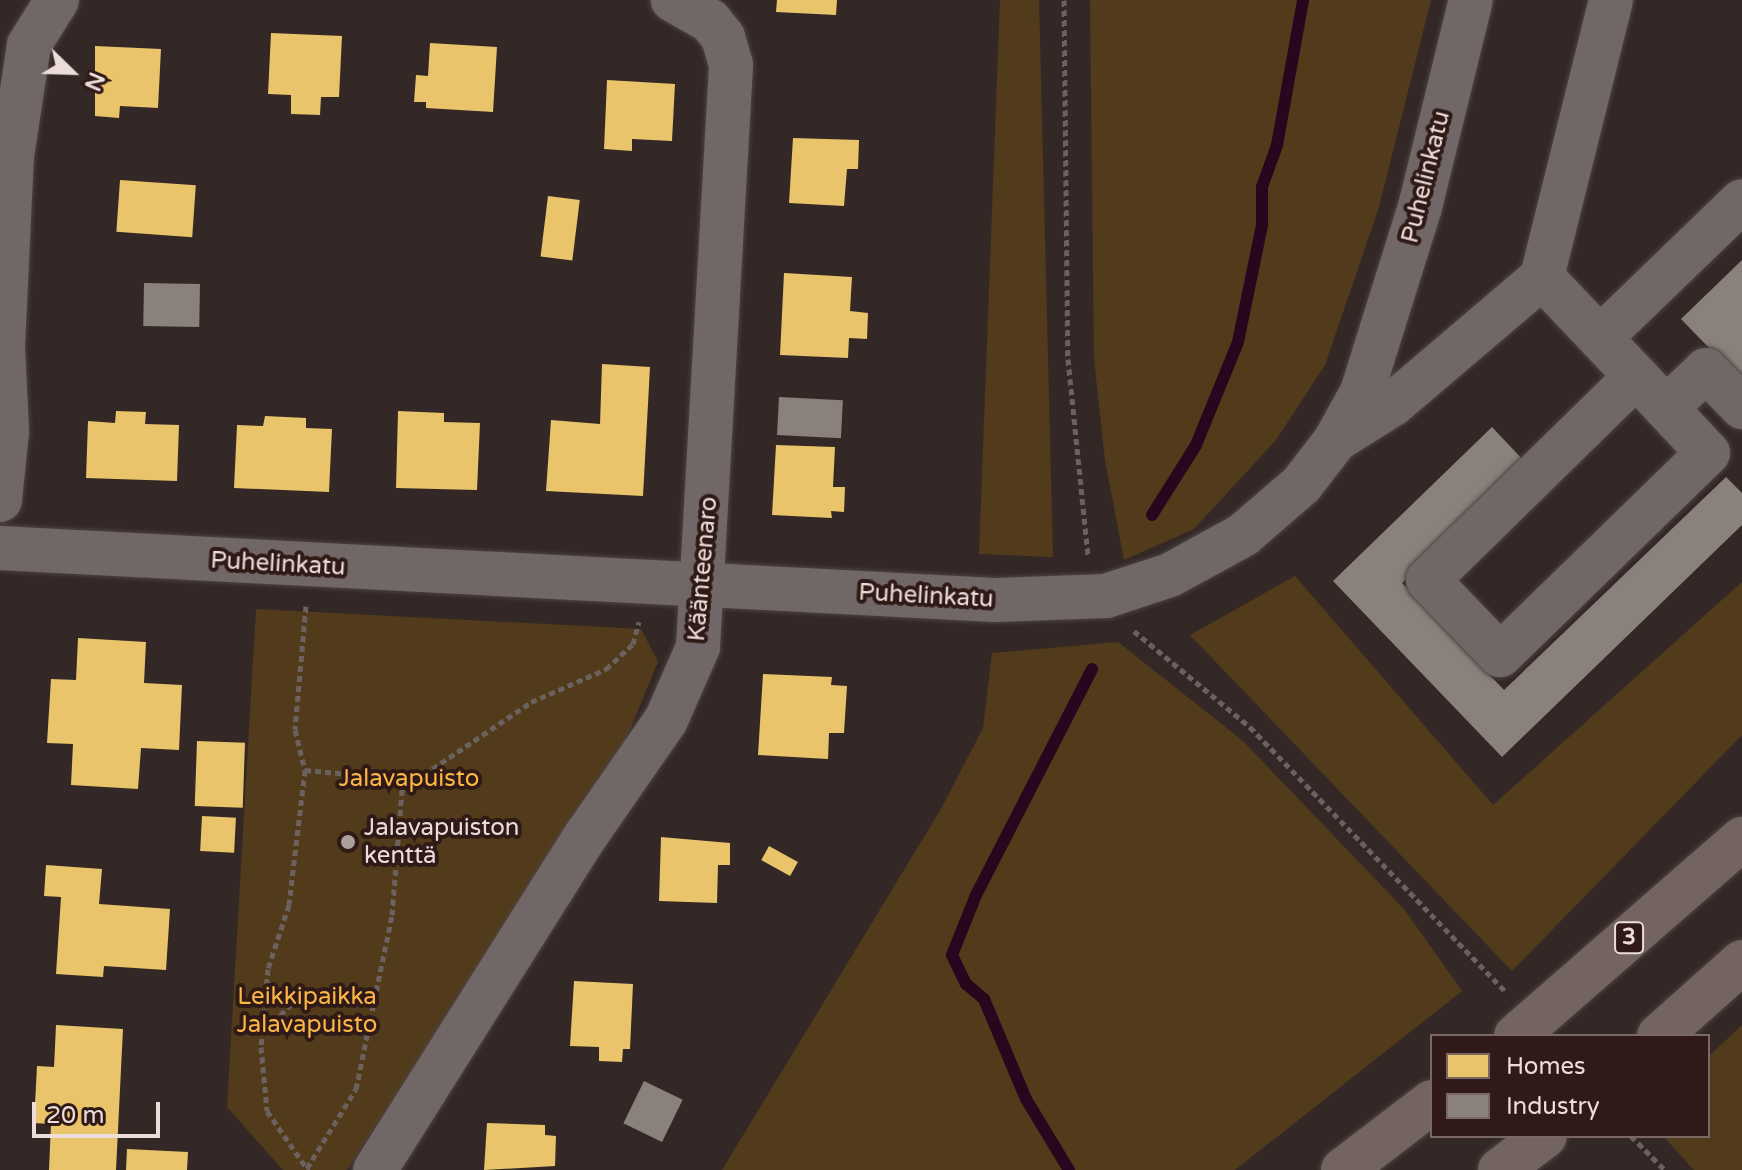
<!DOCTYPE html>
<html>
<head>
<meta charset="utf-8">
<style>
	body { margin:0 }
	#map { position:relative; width:1742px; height:1170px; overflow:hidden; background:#342827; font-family:"Varela Round",sans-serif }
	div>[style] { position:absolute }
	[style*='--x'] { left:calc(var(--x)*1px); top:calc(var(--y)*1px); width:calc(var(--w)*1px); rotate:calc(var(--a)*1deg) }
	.green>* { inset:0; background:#523b1b }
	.homes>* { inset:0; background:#e9c46a; transform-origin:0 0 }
	.industry>* { inset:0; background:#8a817c; transform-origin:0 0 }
	.stream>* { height:12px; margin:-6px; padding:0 6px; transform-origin:6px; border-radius:6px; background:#27061e }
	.path>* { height:5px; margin-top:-2.5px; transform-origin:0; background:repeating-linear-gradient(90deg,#6b6260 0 6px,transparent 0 10px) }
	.roads { filter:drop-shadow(0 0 2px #4d4341) drop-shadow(0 0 2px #4d4341) }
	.minor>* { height:44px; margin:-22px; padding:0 22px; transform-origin:22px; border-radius:22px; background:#706766 }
	.highway>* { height:44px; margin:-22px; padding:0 22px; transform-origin:22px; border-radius:22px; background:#746460 }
	.dots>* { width:22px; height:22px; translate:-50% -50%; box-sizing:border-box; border:4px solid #2f1a17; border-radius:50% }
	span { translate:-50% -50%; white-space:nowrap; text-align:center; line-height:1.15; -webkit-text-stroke:8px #2f1a17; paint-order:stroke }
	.shield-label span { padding:2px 6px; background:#2f1a17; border:2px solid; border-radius:6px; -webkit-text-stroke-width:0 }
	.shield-label { font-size:22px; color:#ecddda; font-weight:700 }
	.street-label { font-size:24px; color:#ecddda }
	.park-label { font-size:24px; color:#fcb645 }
	.poi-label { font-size:24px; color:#ecddda }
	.left { translate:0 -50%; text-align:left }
	.legend { position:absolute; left:1430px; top:1034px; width:280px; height:104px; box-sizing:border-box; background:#2f1a17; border:2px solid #7b6865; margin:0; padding:10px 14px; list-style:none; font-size:24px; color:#ecddda }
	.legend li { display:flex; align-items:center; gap:16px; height:40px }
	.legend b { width:40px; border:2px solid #7b6865 }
	.north { position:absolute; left:32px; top:32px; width:80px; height:80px; -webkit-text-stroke:6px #2f1a17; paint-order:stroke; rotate:113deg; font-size:22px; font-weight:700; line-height:32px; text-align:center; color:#ecddda }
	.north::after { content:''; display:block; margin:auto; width:28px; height:36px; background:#ecddda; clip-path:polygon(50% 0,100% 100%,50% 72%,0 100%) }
	.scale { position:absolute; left:32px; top:1102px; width:128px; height:36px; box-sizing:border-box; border:4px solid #ecddda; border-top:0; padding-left:10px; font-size:24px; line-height:28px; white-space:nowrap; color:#ecddda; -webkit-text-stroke:6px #2f1a17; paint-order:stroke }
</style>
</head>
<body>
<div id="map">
	<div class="green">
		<div style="clip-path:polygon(1000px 0,1039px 0,1053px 557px,979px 554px)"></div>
		<div style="clip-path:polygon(1090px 0,1431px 0,1379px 207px,1325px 365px,1276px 440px,1194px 529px,1124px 560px,1105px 460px,1094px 359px)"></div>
		<div style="clip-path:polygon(1295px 576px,1493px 805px,1742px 582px,1742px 735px,1512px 971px,1190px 635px)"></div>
		<div style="clip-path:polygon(256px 609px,641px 629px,658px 662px,623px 746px,347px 1170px,283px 1170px,227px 1107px)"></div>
		<div style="clip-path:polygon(1118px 642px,1243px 741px,1404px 909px,1462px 991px,1235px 1170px,722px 1170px,941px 809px,983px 728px,992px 653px)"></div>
		<div style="clip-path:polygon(1742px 1025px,1742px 1170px,1694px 1170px,1663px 1136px,1708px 1136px,1708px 1057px)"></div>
	</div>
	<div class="homes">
		<div style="clip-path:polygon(777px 0,837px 0,836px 15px,776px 12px)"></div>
		<div style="clip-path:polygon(271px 33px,342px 36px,339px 97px,321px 97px,320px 115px,291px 114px,291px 95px,268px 94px)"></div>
		<div style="clip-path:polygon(430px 43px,497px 47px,493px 112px,426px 108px,426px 102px,414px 102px,416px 75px,428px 76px)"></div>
		<div style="clip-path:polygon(95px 46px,161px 49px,158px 108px,120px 106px,119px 118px,95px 116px)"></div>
		<div style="clip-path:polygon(607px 80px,675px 84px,672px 141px,632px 139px,632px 151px,604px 149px)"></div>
		<div style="clip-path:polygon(793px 138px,859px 140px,858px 169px,847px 169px,844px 206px,789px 203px)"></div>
		<div style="left:120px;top:180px;width:76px;height:52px;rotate:4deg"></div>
		<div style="left:548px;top:196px;width:32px;height:61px;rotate:7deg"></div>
		<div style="clip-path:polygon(784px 273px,852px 277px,850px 311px,868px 313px,867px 339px,849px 338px,848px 358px,780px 355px)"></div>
		<div style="clip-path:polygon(602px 364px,650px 367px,643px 496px,546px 491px,551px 420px,600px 424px)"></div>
		<div style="clip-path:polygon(116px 411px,146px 412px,145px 424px,179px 425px,177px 481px,86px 478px,88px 421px,115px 423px)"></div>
		<div style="clip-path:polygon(398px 411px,444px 413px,444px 422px,480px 423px,477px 490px,396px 488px)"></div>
		<div style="clip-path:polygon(265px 416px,306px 418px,306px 428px,332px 429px,329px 492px,234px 488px,237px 425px,263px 426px)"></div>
		<div style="clip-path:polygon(776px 445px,835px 447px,833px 487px,845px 487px,844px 512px,831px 511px,832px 518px,772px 515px)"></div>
		<div style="clip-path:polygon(78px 638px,146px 642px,144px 683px,182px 685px,179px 750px,141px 748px,138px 789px,71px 785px,73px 744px,47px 743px,51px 679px,76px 680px)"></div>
		<div style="clip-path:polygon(763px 674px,832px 677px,831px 685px,847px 686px,844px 733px,829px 733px,828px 759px,758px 755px)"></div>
		<div style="left:197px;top:741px;width:48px;height:65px;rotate:2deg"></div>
		<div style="left:202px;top:816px;width:34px;height:35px;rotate:3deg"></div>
		<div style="clip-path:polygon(661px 837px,730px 843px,730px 865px,718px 865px,717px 903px,659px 901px)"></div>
		<div style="left:769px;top:846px;width:33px;height:16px;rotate:29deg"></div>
		<div style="clip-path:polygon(46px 865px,102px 869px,99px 904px,170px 909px,166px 970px,104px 966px,103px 977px,56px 974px,61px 897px,44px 896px)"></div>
		<div style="clip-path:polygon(574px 981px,633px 984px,630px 1049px,623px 1049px,622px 1062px,599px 1061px,599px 1047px,570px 1046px)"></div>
		<div style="clip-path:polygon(56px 1025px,123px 1029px,116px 1170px,49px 1170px,51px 1124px,34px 1123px,37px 1066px,54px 1067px)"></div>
		<div style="clip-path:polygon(487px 1123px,545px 1125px,545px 1135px,556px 1136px,555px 1166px,484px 1170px)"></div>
		<div style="clip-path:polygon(127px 1149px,188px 1152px,187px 1170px,126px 1170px)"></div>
	</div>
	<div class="industry">
		<div style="clip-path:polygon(1742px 260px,1742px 382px,1681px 319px)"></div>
		<div style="left:144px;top:283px;width:56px;height:43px;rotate:1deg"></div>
		<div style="left:779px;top:397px;width:64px;height:38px;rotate:3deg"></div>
		<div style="clip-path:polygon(1492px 427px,1527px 464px,1402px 583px,1504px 690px,1726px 477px,1742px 493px,1742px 525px,1502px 757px,1333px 581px)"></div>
		<div style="left:644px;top:1081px;width:43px;height:47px;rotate:26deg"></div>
	</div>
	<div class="stream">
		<div style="--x:1152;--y:515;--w:83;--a:-57.8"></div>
		<div style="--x:1196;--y:445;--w:111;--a:-67.8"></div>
		<div style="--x:1238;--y:342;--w:119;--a:-78.4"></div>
		<div style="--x:1262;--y:225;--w:38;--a:-90"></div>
		<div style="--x:1262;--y:187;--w:45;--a:-70.3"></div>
		<div style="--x:1277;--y:145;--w:147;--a:-79.8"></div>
		<div style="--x:1069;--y:1170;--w:83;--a:-121.2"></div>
		<div style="--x:1026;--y:1099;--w:108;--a:-112.8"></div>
		<div style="--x:984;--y:999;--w:23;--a:-140"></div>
		<div style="--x:966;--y:984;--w:32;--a:-116"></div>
		<div style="--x:952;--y:955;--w:65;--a:-68.2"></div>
		<div style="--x:976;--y:895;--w:254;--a:-62.8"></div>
	</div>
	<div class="path">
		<div style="--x:1064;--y:0;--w:359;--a:89.4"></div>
		<div style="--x:1068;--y:359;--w:197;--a:84.2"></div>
		<div style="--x:306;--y:606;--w:124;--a:95.1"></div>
		<div style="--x:295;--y:730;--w:41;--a:76"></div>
		<div style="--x:305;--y:770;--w:111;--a:5.1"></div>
		<div style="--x:416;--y:780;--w:139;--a:-34.1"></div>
		<div style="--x:531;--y:702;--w:82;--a:-23.7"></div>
		<div style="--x:606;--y:669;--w:37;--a:-43"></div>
		<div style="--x:633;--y:644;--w:23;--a:-75"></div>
		<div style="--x:1134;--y:631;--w:151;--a:39.6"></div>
		<div style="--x:1250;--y:727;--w:367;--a:46"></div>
		<div style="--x:305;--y:770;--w:136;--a:96.8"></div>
		<div style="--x:289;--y:905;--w:67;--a:108.2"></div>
		<div style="--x:268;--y:969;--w:78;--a:95.1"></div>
		<div style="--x:261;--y:1047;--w:64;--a:84.6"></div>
		<div style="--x:267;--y:1111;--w:72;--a:55.2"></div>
		<div style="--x:263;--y:1021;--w:10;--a:6"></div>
		<div style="--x:273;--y:1022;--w:36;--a:-44"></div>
		<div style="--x:299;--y:997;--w:76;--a:3"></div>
		<div style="--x:1631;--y:1136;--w:48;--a:45"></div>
		<div style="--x:307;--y:1168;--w:93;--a:-58.2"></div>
		<div style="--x:356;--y:1089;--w:178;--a:-78.3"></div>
		<div style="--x:392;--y:915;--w:138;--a:-85.4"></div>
	</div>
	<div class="roads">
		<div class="minor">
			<div style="--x:1542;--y:277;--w:137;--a:46.5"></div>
			<div style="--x:1636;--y:376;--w:105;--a:46.9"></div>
			<div style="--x:1708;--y:453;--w:290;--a:135.8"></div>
			<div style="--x:1500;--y:655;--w:104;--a:-133.8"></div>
			<div style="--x:1428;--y:580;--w:291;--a:-44.4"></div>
			<div style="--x:1600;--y:338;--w:197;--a:-44"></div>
			<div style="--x:1666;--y:408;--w:55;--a:-43.5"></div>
			<div style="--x:1706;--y:370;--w:52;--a:45.8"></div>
			<div style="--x:1339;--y:438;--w:64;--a:-32.2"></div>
			<div style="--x:1393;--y:404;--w:196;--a:-40.4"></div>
			<div style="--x:1542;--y:277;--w:285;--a:-76"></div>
			<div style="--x:0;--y:500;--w:69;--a:-84.2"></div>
			<div style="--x:7;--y:431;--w:85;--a:-92.7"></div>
			<div style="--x:3;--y:346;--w:190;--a:-87.3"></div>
			<div style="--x:12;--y:156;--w:112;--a:-81.3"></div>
			<div style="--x:29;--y:45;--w:53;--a:-58.1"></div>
			<div style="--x:0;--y:548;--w:996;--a:2.99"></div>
			<div style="--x:995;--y:600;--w:111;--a:-2.1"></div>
			<div style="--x:1106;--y:596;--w:67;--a:-18.2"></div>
			<div style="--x:1170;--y:575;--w:83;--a:-28.7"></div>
			<div style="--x:1243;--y:535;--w:77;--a:-40.8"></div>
			<div style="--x:1301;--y:485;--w:56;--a:-52.3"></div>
			<div style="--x:1335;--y:441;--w:56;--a:-61.1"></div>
			<div style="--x:1362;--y:392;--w:194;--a:-72.6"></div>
			<div style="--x:1420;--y:207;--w:213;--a:-76.2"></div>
			<div style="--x:375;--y:1170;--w:397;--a:-57.8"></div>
			<div style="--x:587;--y:834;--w:139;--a:-55.3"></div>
			<div style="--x:666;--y:720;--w:80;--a:-66.3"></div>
			<div style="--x:698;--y:647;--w:583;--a:-86.75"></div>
			<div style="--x:731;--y:65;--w:29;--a:-106"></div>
			<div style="--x:723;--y:37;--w:21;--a:-129"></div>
			<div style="--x:710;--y:21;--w:43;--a:-150.4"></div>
		</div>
		<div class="highway">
			<div style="--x:1516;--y:1036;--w:300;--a:-41.1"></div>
			<div style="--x:1659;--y:1036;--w:111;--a:-41.7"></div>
			<div style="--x:1343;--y:1170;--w:112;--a:-37.4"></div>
			<div style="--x:1500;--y:1170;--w:56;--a:-37.1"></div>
		</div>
	</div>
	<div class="dots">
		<div style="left:348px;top:842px;background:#ac9e9b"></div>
	</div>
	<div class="shield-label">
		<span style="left:1629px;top:938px">3</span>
	</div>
	<div class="street-label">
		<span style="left:1426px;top:177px;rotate:-76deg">Puhelinkatu</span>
		<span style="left:278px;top:564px;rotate:3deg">Puhelinkatu</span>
		<span style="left:703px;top:569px;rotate:-85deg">Käänteenaro</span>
		<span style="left:926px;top:596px;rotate:3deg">Puhelinkatu</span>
	</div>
	<div class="park-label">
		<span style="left:409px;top:779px">Jalavapuisto</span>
		<span style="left:307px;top:1011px">Leikkipaikka<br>Jalavapuisto</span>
	</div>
	<div class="poi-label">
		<span class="left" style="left:364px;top:842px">Jalavapuiston<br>kenttä</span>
	</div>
	<ul class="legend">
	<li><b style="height:22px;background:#e9c46a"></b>Homes</li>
	<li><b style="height:22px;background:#8a817c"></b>Industry</li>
	</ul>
	<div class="north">N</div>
	<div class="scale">20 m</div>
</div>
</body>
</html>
